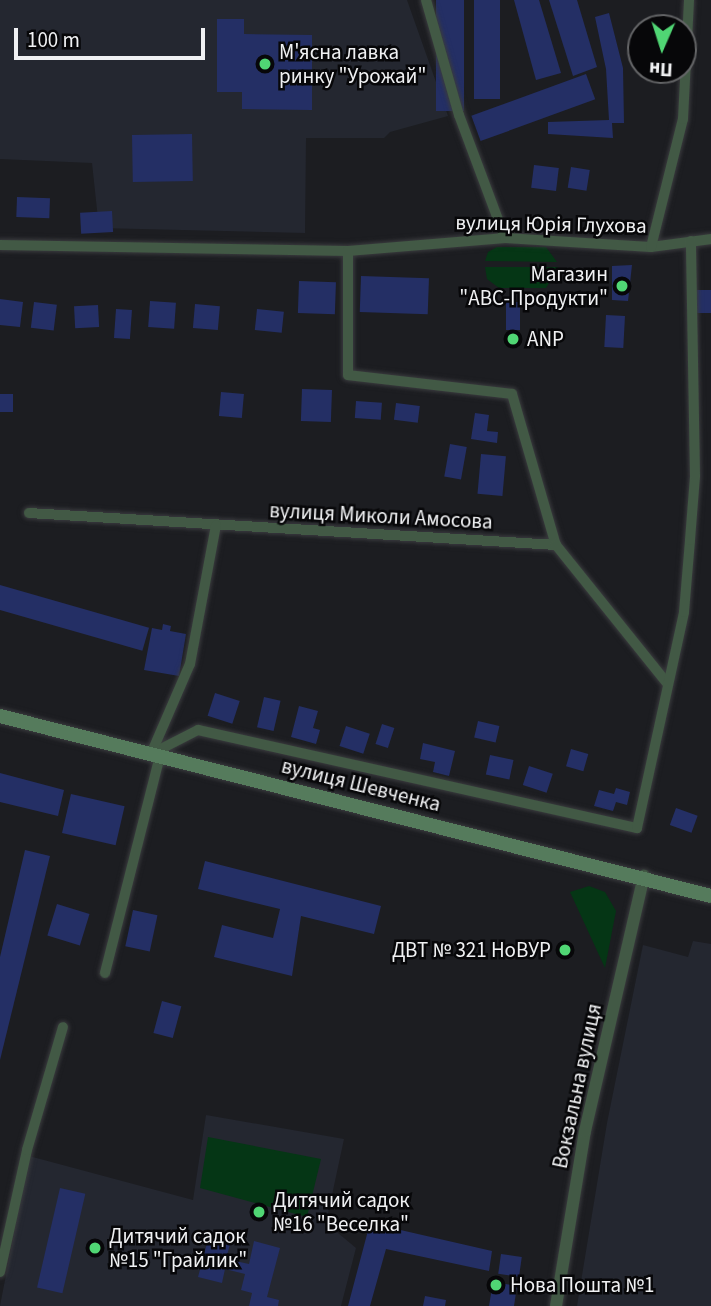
<!DOCTYPE html>
<html>
<head>
<meta charset="utf-8">
<style>
	body { margin:0 }
	#map { position:relative; width:711px; height:1306px; overflow:hidden; background:#1c1d21; font-family:"Source Sans 3",sans-serif }
	div>[style] { position:absolute }
	[style*='--x'] { left:calc(var(--x)*1px); top:calc(var(--y)*1px); width:calc(var(--w)*1px); rotate:calc(var(--a)*1deg) }
	.built>* { inset:0; background:#242730 }
	.green>* { inset:0; background:#053615 }
	.building>* { inset:0; background:#242f65; transform-origin:0 0 }
	.roads { filter:drop-shadow(0 0 2px #3a3b3e) drop-shadow(0 0 2px #3a3b3e) }
	.minor>* { height:10px; margin:-5px; padding:0 5px; transform-origin:5px; border-radius:5px; background:#425945 }
	.tertiary>* { height:12px; margin:-6px; padding:0 6px; transform-origin:6px; border-radius:6px; background:#425945 }
	.secondary>* { height:14px; margin:-7px; padding:0 7px; transform-origin:7px; border-radius:7px; background:#557b5c }
	.dots>* { width:19px; height:19px; translate:-50% -50%; box-sizing:border-box; border:4px solid #070709; border-radius:50% }
	span { translate:-50% -50%; white-space:nowrap; text-align:center; line-height:1.15; -webkit-text-stroke:5px #070709; paint-order:stroke }
	.poi-label { font-size:21px; color:#f0f1f3 }
	.left { translate:0 -50%; text-align:left }
	.right { translate:-100% -50%; text-align:right }
	.street-label { font-size:21px; color:#f0f1f3 }
	.north { position:absolute; left:627px; top:14px; width:70px; height:70px; box-sizing:border-box; background:#070709; border:2px solid #646567; border-radius:50%; rotate:183deg; font-size:19px; font-weight:700; line-height:28px; text-align:center; color:#f0f1f3 }
	.north::after { content:''; display:block; margin:auto; width:24px; height:32px; background:#50d674; clip-path:polygon(50% 0,100% 100%,50% 72%,0 100%) }
	.scale { position:absolute; left:14px; top:28px; width:191px; height:32px; box-sizing:border-box; border:4px solid #f0f1f3; border-top:0; padding-left:9px; font-size:21px; line-height:24px; white-space:nowrap; color:#f0f1f3; -webkit-text-stroke:5px #070709; paint-order:stroke }
</style>
</head>
<body>
<div id="map">
	<div class="built">
		<div style="clip-path:polygon(0 0,407px 0,448px 116px,390px 132px,384px 138px,306px 138px,305px 233px,99px 228px,92px 163px,0 159px)"></div>
		<div style="clip-path:polygon(693px 941px,711px 944px,711px 1306px,577px 1306px,607px 1123px,643px 945px,688px 957px)"></div>
		<div style="clip-path:polygon(206px 1115px,344px 1139px,326px 1223px,356px 1248px,341px 1306px,0 1306px,29px 1156px,193px 1200px)"></div>
	</div>
	<div class="green">
		<div style="clip-path:polygon(497px 247px,546px 247px,557px 262px,485px 261px,488px 252px)"></div>
		<div style="clip-path:polygon(485px 267px,558px 267px,546px 288px,499px 288px,487px 279px)"></div>
		<div style="clip-path:polygon(589px 886px,605px 892px,616px 911px,605px 968px,570px 892px)"></div>
		<div style="clip-path:polygon(208px 1137px,321px 1159px,307px 1217px,200px 1188px)"></div>
	</div>
	<div class="building">
		<div style="left:436px;top:0;width:28px;height:111px"></div>
		<div style="left:474px;top:0;width:26px;height:99px"></div>
		<div style="clip-path:polygon(514px 0,539px 0,561px 73px,536px 80px)"></div>
		<div style="clip-path:polygon(549px 0,577px 0,597px 67px,573px 76px)"></div>
		<div style="clip-path:polygon(609px 13px,623px 68px,624px 123px,612px 123px,613px 138px,548px 134px,548px 122px,609px 120px,606px 69px,595px 17px)"></div>
		<div style="clip-path:polygon(217px 19px,244px 19px,244px 34px,312px 35px,312px 110px,242px 109px,242px 92px,217px 92px)"></div>
		<div style="left:586px;top:74px;width:27px;height:122px;rotate:70deg"></div>
		<div style="left:192px;top:134px;width:47px;height:60px;rotate:89deg"></div>
		<div style="left:534px;top:165px;width:25px;height:23px;rotate:7deg"></div>
		<div style="left:571px;top:167px;width:19px;height:21px;rotate:9deg"></div>
		<div style="left:17px;top:197px;width:33px;height:20px;rotate:2deg"></div>
		<div style="left:112px;top:211px;width:21px;height:32px;rotate:87deg"></div>
		<div style="clip-path:polygon(632px 265px,628px 301px,612px 300px,612px 266px)"></div>
		<div style="left:361px;top:276px;width:68px;height:36px;rotate:2deg"></div>
		<div style="left:299px;top:281px;width:37px;height:32px;rotate:2deg"></div>
		<div style="left:695px;top:290px;width:16px;height:23px"></div>
		<div style="clip-path:polygon(0 299px,23px 302px,20px 327px,0 325px)"></div>
		<div style="left:150px;top:301px;width:26px;height:26px;rotate:4deg"></div>
		<div style="left:34px;top:302px;width:23px;height:26px;rotate:7deg"></div>
		<div style="left:506px;top:302px;width:14px;height:28px"></div>
		<div style="left:195px;top:304px;width:25px;height:24px;rotate:5deg"></div>
		<div style="left:98px;top:305px;width:22px;height:24px;rotate:87deg"></div>
		<div style="left:116px;top:309px;width:16px;height:29px;rotate:4deg"></div>
		<div style="left:257px;top:309px;width:27px;height:21px;rotate:6deg"></div>
		<div style="left:606px;top:315px;width:19px;height:32px;rotate:3deg"></div>
		<div style="left:302px;top:389px;width:30px;height:32px;rotate:2deg"></div>
		<div style="left:221px;top:392px;width:23px;height:24px;rotate:5deg"></div>
		<div style="left:13px;top:394px;width:18px;height:13px;rotate:90deg"></div>
		<div style="left:356px;top:401px;width:26px;height:17px;rotate:4deg"></div>
		<div style="left:396px;top:403px;width:24px;height:17px;rotate:7deg"></div>
		<div style="clip-path:polygon(475px 413px,489px 415px,487px 431px,498px 432px,497px 443px,471px 439px)"></div>
		<div style="left:450px;top:444px;width:17px;height:33px;rotate:10deg"></div>
		<div style="left:481px;top:454px;width:25px;height:40px;rotate:5deg"></div>
		<div style="left:0;top:585px;width:155px;height:24px;rotate:16deg"></div>
		<div style="clip-path:polygon(163px 624px,171px 626px,170px 631px,186px 634px,179px 676px,144px 670px,152px 628px,162px 630px)"></div>
		<div style="left:215px;top:693px;width:26px;height:24px;rotate:18deg"></div>
		<div style="left:264px;top:697px;width:17px;height:31px;rotate:13deg"></div>
		<div style="clip-path:polygon(299px 706px,318px 711px,313px 728px,320px 730px,316px 744px,291px 737px)"></div>
		<div style="left:478px;top:721px;width:22px;height:17px;rotate:13deg"></div>
		<div style="left:382px;top:724px;width:13px;height:21px;rotate:18deg"></div>
		<div style="left:346px;top:726px;width:25px;height:21px;rotate:18deg"></div>
		<div style="clip-path:polygon(423px 743px,455px 751px,449px 776px,433px 772px,435px 762px,420px 759px)"></div>
		<div style="left:571px;top:749px;width:18px;height:18px;rotate:16deg"></div>
		<div style="left:490px;top:755px;width:24px;height:20px;rotate:12deg"></div>
		<div style="left:529px;top:766px;width:25px;height:20px;rotate:18deg"></div>
		<div style="clip-path:polygon(0 773px,64px 790px,58px 816px,0 802px)"></div>
		<div style="clip-path:polygon(616px 788px,630px 792px,627px 805px,616px 802px,613px 811px,594px 806px,599px 790px,614px 794px)"></div>
		<div style="left:71px;top:794px;width:55px;height:40px;rotate:13deg"></div>
		<div style="left:676px;top:808px;width:23px;height:18px;rotate:20deg"></div>
		<div style="clip-path:polygon(25px 850px,50px 856px,0 1060px,0 957px)"></div>
		<div style="clip-path:polygon(205px 861px,381px 906px,374px 934px,301px 916px,292px 976px,214px 957px,222px 925px,273px 938px,280px 909px,198px 889px)"></div>
		<div style="left:57px;top:904px;width:34px;height:33px;rotate:17deg"></div>
		<div style="left:133px;top:910px;width:25px;height:37px;rotate:12deg"></div>
		<div style="left:162px;top:1001px;width:20px;height:33px;rotate:15deg"></div>
		<div style="left:60px;top:1188px;width:26px;height:102px;rotate:13deg"></div>
		<div style="clip-path:polygon(370px 1223px,492px 1251px,489px 1271px,386px 1249px,370px 1306px,348px 1306px)"></div>
		<div style="clip-path:polygon(210px 1232px,232px 1237px,226px 1259px,249px 1264px,254px 1241px,280px 1248px,267px 1297px,279px 1300px,278px 1306px,249px 1306px,252px 1293px,241px 1290px,245px 1274px,225px 1269px,222px 1283px,198px 1277px)"></div>
		<div style="left:501px;top:1254px;width:21px;height:20px;rotate:8deg"></div>
		<div style="clip-path:polygon(493px 1282px,517px 1286px,514px 1306px,489px 1306px)"></div>
		<div style="clip-path:polygon(425px 1296px,446px 1300px,445px 1306px,423px 1306px)"></div>
	</div>
	<div class="roads">
		<div class="minor">
			<div style="--x:426;--y:0;--w:120;--a:74"></div>
			<div style="--x:459;--y:115;--w:131;--a:69.5"></div>
			<div style="--x:0;--y:245;--w:348;--a:1"></div>
			<div style="--x:348;--y:251;--w:158;--a:-4.7"></div>
			<div style="--x:505;--y:238;--w:146;--a:3.5"></div>
			<div style="--x:651;--y:247;--w:61;--a:-7.6"></div>
			<div style="--x:651;--y:247;--w:132;--a:-76"></div>
			<div style="--x:683;--y:119;--w:119;--a:-87.1"></div>
			<div style="--x:348;--y:251;--w:124;--a:90"></div>
			<div style="--x:348;--y:375;--w:165;--a:6.6"></div>
			<div style="--x:512;--y:394;--w:157;--a:73.8"></div>
			<div style="--x:29;--y:513;--w:528;--a:3.47"></div>
			<div style="--x:556;--y:545;--w:176;--a:51.2"></div>
			<div style="--x:151;--y:754;--w:53;--a:-27.1"></div>
			<div style="--x:198;--y:730;--w:450;--a:12.6"></div>
			<div style="--x:637;--y:828;--w:221;--a:-77.7"></div>
			<div style="--x:684;--y:612;--w:72;--a:-85.2"></div>
			<div style="--x:690;--y:540;--w:64;--a:-85.5"></div>
			<div style="--x:695;--y:476;--w:235;--a:-91"></div>
			<div style="--x:151;--y:754;--w:98;--a:-66.6"></div>
			<div style="--x:190;--y:664;--w:141;--a:-79.4"></div>
			<div style="--x:105;--y:973;--w:224;--a:-75.8"></div>
			<div style="--x:0;--y:1272;--w:125;--a:-77.5"></div>
			<div style="--x:27;--y:1150;--w:128;--a:-73.7"></div>
		</div>
		<div class="tertiary">
			<div style="--x:556;--y:1306;--w:177;--a:-80.6"></div>
			<div style="--x:585;--y:1131;--w:262;--a:-77"></div>
		</div>
		<div class="secondary">
			<div style="--x:0;--y:716;--w:733;--a:14.21"></div>
		</div>
	</div>
	<div class="dots">
		<div style="left:265px;top:64px;background:#50d674"></div>
		<div style="left:622px;top:286px;background:#50d674"></div>
		<div style="left:513px;top:339px;background:#50d674"></div>
		<div style="left:565px;top:950px;background:#50d674"></div>
		<div style="left:259px;top:1212px;background:#50d674"></div>
		<div style="left:95px;top:1248px;background:#50d674"></div>
		<div style="left:496px;top:1285px;background:#50d674"></div>
	</div>
	<div class="poi-label">
		<span class="left" style="left:279px;top:64px">М'ясна лавка<br>ринку "Урожай"</span>
		<span class="right" style="left:608px;top:286px">Магазин<br>"ABC-Продукти"</span>
		<span class="left" style="left:527px;top:339px">ANP</span>
		<span class="right" style="left:551px;top:950px">ДВТ № 321 НоВУР</span>
		<span class="left" style="left:273px;top:1212px">Дитячий садок<br>№16 "Веселка"</span>
		<span class="left" style="left:109px;top:1248px">Дитячий садок<br>№15 "Грайлик"</span>
		<span class="left" style="left:510px;top:1285px">Нова Пошта №1</span>
	</div>
	<div class="street-label">
		<span style="left:551px;top:224px;rotate:1deg">вулиця Юрія Глухова</span>
		<span style="left:381px;top:516px;rotate:3deg">вулиця Миколи Амосова</span>
		<span style="left:361px;top:785px;rotate:14deg">вулиця Шевченка</span>
		<span style="left:577px;top:1086px;rotate:-78deg">Вокзальна вулиця</span>
	</div>
	<div class="north">Пн</div>
	<div class="scale">100 m</div>
</div>
</body>
</html>
